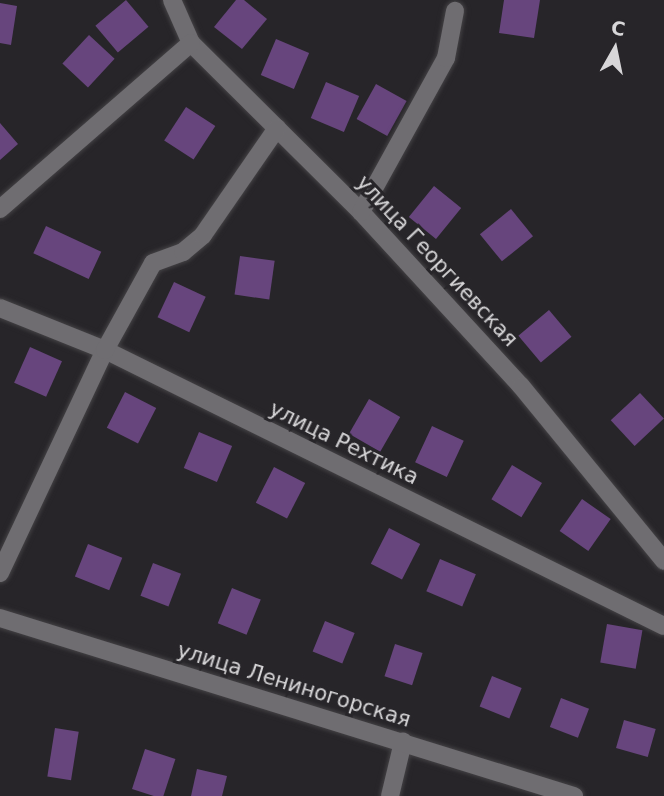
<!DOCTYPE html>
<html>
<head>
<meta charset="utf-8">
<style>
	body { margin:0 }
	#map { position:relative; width:664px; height:796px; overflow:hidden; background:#272529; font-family:"DejaVu Sans",sans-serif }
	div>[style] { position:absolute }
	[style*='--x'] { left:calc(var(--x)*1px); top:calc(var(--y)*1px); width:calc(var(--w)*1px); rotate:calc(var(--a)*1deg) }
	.building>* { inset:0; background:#67457d; transform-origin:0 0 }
	.roads { filter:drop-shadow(0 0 2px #444245) drop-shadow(0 0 2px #444245) }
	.minor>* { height:18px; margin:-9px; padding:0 9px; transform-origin:9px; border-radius:9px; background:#6f6d71 }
	.tertiary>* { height:18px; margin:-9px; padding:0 9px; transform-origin:9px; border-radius:9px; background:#6f6d71 }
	span { translate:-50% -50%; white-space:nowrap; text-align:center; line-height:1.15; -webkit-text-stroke:6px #272529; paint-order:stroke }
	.street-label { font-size:21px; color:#d7d6d8 }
	.north { position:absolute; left:580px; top:14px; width:70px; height:70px; -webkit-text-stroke:5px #272529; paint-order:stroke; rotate:9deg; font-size:19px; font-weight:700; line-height:28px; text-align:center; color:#d7d6d8 }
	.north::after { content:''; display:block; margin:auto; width:24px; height:32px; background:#d7d6d8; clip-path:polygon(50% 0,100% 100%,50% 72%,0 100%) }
</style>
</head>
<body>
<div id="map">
	<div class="building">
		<div style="left:126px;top:0;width:35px;height:40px;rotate:50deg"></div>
		<div style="clip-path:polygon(236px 0,244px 0,267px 19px,242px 49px,214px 27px)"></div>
		<div style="clip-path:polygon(504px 0,540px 0,534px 38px,499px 33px)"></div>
		<div style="clip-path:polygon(0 3px,17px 6px,11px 45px,0 43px)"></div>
		<div style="left:89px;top:35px;width:35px;height:39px;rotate:43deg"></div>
		<div style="left:276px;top:39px;width:36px;height:39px;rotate:23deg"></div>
		<div style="left:326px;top:82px;width:36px;height:39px;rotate:23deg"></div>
		<div style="left:376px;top:84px;width:35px;height:40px;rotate:29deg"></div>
		<div style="left:186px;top:107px;width:35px;height:40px;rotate:33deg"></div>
		<div style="clip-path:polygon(0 123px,18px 144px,0 160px)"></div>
		<div style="left:434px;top:186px;width:35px;height:40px;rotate:39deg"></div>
		<div style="left:511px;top:209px;width:35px;height:40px;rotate:51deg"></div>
		<div style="left:46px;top:226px;width:61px;height:30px;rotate:25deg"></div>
		<div style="left:240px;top:256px;width:35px;height:39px;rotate:8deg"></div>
		<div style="left:174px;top:282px;width:35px;height:39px;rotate:25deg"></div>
		<div style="left:549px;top:310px;width:35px;height:40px;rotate:50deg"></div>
		<div style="left:30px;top:347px;width:35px;height:39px;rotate:24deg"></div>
		<div style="left:125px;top:392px;width:35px;height:40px;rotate:27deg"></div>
		<div style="left:640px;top:393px;width:35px;height:40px;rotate:47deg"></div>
		<div style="left:369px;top:399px;width:36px;height:40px;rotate:30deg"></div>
		<div style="left:432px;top:426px;width:35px;height:40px;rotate:25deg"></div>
		<div style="left:199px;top:432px;width:36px;height:39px;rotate:23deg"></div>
		<div style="left:512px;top:465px;width:35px;height:40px;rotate:31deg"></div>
		<div style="left:274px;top:467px;width:35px;height:40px;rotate:27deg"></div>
		<div style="left:582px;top:499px;width:35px;height:39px;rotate:35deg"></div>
		<div style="left:389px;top:528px;width:35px;height:40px;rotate:27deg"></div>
		<div style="left:88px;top:544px;width:37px;height:35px;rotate:22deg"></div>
		<div style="left:440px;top:559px;width:39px;height:35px;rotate:23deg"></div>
		<div style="left:153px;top:563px;width:30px;height:35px;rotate:21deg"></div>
		<div style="left:232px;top:588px;width:31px;height:38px;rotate:22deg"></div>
		<div style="left:325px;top:621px;width:32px;height:33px;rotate:22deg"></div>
		<div style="left:607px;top:624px;width:36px;height:39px;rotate:10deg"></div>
		<div style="left:395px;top:644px;width:29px;height:34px;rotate:18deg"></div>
		<div style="left:492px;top:676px;width:32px;height:33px;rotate:22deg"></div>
		<div style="left:561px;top:698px;width:30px;height:31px;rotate:21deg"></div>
		<div style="left:624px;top:720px;width:33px;height:29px;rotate:16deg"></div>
		<div style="left:55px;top:728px;width:24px;height:49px;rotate:9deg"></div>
		<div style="left:145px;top:749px;width:32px;height:42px;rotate:18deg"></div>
		<div style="clip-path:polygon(197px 769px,227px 776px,222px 796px,191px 796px)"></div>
	</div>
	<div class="roads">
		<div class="minor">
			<div style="--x:172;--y:0;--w:47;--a:66.2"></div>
			<div style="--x:191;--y:43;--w:240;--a:44.8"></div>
			<div style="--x:361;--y:212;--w:236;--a:47.4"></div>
			<div style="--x:521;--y:386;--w:226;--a:50.7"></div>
			<div style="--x:0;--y:209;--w:253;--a:-41"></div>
			<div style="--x:361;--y:212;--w:176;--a:-61.1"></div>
			<div style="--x:446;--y:58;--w:48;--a:-79.2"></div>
			<div style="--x:0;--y:308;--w:113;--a:21.8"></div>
			<div style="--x:105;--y:350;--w:623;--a:26.28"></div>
			<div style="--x:0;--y:573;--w:246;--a:-64.8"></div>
			<div style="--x:105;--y:350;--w:99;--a:-61.1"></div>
			<div style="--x:153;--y:263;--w:32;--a:-20"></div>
			<div style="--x:183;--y:252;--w:26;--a:-40"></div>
			<div style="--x:203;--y:235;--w:130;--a:-55.3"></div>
			<div style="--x:390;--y:796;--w:56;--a:-76.5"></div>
		</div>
		<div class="tertiary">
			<div style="--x:0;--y:618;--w:601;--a:17.23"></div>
		</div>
	</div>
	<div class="street-label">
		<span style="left:437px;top:261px;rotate:47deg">улица Георгиевская</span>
		<span style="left:344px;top:443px;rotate:26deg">улица Рехтика</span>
		<span style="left:294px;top:685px;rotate:17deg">улица Лениногорская</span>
	</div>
	<div class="north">С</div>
</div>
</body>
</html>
